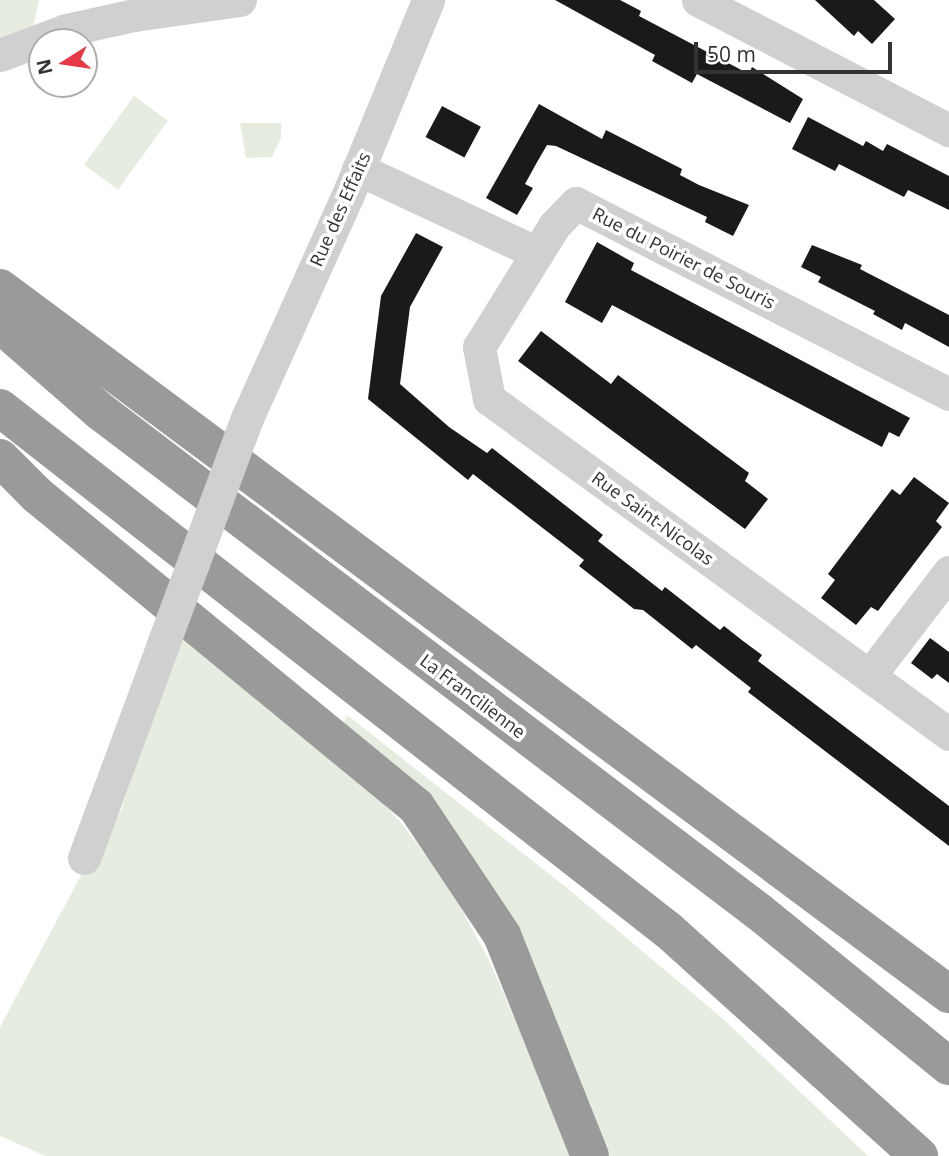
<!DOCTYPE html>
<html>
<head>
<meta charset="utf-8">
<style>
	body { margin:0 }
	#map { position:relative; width:949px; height:1156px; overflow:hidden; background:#fff; font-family:"Open Sans",sans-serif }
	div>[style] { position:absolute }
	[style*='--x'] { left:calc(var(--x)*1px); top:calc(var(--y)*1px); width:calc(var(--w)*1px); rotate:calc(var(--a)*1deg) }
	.green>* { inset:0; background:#e6ecdf; transform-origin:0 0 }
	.building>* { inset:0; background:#1a1a1a; transform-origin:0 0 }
	.minor>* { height:33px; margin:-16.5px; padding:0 16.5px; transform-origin:16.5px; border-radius:16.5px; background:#d0d0d0 }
	.highway>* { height:38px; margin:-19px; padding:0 19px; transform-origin:19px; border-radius:19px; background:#9a9a9a }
	.minor-bridge>* { height:33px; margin:-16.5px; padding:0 16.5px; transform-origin:16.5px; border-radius:16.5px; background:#d0d0d0 }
	span { translate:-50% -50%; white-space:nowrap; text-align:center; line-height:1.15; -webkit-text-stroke:7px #fff; paint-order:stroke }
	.street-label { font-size:18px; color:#333 }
	.north { position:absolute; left:28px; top:28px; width:70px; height:70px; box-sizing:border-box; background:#fff; border:2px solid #adadad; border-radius:50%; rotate:258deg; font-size:19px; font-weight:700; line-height:28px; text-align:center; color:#333 }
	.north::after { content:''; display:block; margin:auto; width:24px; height:32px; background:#e63946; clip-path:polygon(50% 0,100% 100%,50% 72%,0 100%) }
	.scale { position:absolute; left:694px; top:42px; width:198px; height:32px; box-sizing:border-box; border:4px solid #333; border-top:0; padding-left:9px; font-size:21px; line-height:24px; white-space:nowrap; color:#333; -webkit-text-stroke:5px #fff; paint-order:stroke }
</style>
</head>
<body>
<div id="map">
	<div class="green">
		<div style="clip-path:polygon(0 0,39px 0,33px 28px,0 41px)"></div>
		<div style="left:134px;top:96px;width:42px;height:85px;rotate:36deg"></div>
		<div style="clip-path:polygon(240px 123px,281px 123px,281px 138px,272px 157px,246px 158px)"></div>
		<div style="clip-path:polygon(179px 628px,329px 746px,399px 820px,447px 883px,489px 960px,574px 1156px,46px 1156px,0 1136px,0 1027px,102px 836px,121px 811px)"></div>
		<div style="clip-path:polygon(347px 715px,567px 888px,722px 1018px,868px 1156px,609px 1156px,564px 1050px,344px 722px)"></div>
	</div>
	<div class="building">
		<div style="clip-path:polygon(555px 0,620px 0,641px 11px,639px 16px,749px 74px,752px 67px,803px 99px,790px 123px,697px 74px,692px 83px,652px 61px,655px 55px)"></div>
		<div style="clip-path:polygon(815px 0,874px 0,895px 19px,872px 44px,858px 31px,854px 36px)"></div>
		<div style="clip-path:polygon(539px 104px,602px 139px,606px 130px,682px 169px,680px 175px,699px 185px,749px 205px,733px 236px,705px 222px,707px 217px,556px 146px,547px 145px,536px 164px,525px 184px,533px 188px,517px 215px,486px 198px)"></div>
		<div style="left:442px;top:106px;width:44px;height:35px;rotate:28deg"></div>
		<div style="clip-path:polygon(808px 117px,863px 146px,866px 141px,883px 151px,887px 144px,949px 176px,949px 210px,908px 190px,904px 197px,839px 164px,835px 171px,792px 149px)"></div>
		<div style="clip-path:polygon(416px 233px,443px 247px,410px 307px,400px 384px,449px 427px,487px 453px,492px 448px,584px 520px,603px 535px,598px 541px,662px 591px,665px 587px,720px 630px,724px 626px,743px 641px,762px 655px,758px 661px,949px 806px,949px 846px,748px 692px,751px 688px,696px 645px,692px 649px,643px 610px,634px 609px,579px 566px,584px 560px,473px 474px,468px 480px,368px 399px,381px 296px)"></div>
		<div style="clip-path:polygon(597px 242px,634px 263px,631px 270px,910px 418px,899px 437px,889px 432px,882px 447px,612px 305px,602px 323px,565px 302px)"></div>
		<div style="clip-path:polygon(812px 245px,862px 265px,860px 269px,949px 315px,949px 347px,905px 323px,902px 330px,873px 314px,875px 311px,818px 282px,821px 277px,801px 267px)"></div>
		<div style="clip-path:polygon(541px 331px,611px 384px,618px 375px,749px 473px,745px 481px,768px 499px,745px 529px,518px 361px)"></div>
		<div style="clip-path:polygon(914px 477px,949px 503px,936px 521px,942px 527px,878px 611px,871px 607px,856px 625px,821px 598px,835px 580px,828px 574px,892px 489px,900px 495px)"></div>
		<div style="clip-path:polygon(930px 638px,949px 652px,949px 683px,937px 674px,932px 679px,911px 663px)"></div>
	</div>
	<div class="minor">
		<div style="--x:698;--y:0;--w:283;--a:27.4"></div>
		<div style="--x:0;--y:55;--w:71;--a:-20.7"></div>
		<div style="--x:66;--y:30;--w:70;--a:-12.4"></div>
		<div style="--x:134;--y:15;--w:107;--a:-8.1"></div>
		<div style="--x:358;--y:169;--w:198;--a:25.1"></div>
		<div style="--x:949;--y:394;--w:419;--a:-152.9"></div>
		<div style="--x:576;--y:203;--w:32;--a:134"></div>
		<div style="--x:554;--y:226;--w:142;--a:121.8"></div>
		<div style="--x:479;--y:347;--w:53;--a:79.1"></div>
		<div style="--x:489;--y:399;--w:569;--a:36.06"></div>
		<div style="--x:248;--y:416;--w:240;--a:-65.7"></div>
		<div style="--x:347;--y:197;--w:213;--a:-67.6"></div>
		<div style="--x:870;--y:675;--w:130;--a:-52.5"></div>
		<div style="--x:84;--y:858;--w:228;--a:-69.7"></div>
	</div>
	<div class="highway">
		<div style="--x:0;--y:288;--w:1183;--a:36.65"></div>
		<div style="--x:0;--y:324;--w:134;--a:41.1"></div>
		<div style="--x:101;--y:412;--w:825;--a:37.22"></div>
		<div style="--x:758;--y:911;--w:246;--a:39.1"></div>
		<div style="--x:0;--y:408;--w:848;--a:38.01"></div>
		<div style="--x:668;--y:930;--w:338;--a:42"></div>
		<div style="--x:0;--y:458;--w:52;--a:45"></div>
		<div style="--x:37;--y:495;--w:490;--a:39.4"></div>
		<div style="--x:416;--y:806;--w:155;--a:56.3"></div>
		<div style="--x:502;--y:935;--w:238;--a:68.3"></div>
	</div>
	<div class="minor-bridge">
		<div style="--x:163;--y:644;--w:243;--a:-69.6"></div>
	</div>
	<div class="street-label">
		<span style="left:340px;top:209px;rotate:-66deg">Rue des Effaits</span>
		<span style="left:684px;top:258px;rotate:27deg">Rue du Poirier de Souris</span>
		<span style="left:653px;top:518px;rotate:36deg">Rue Saint-Nicolas</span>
		<span style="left:473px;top:696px;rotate:37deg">La Francilienne</span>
	</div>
	<div class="north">N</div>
	<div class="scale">50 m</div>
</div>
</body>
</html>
